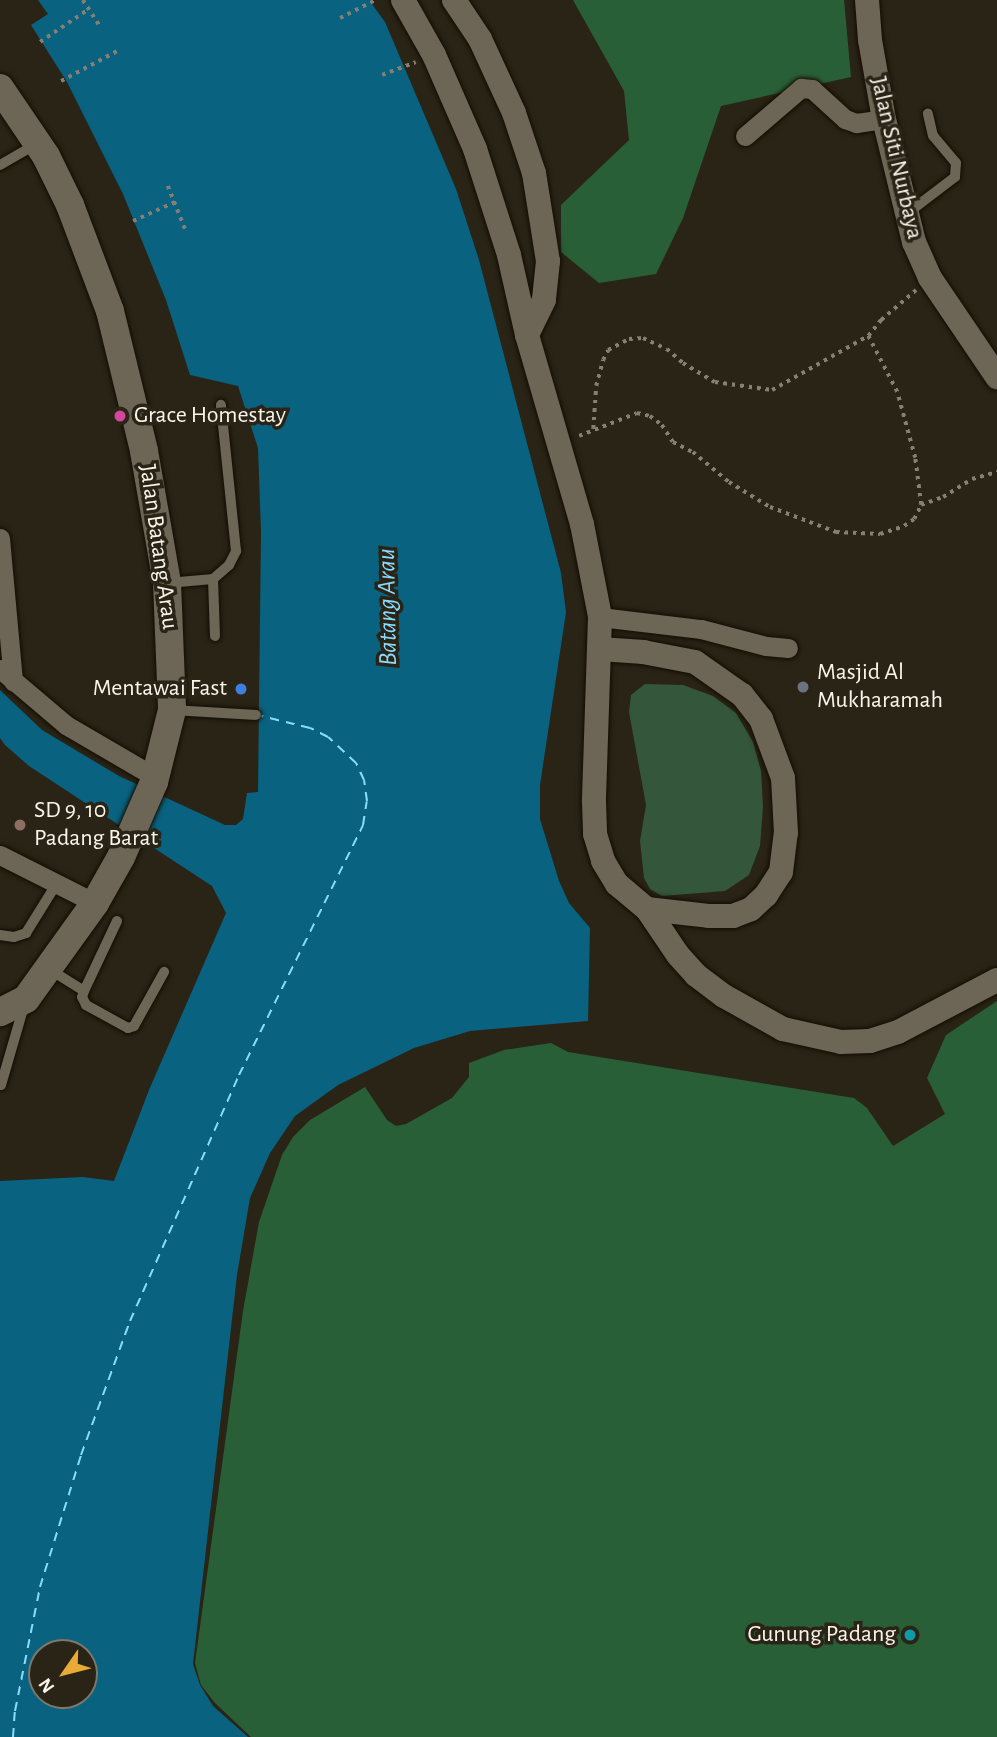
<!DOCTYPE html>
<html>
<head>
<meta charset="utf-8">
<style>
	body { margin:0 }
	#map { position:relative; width:997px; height:1737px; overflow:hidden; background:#2a2416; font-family:"Alegreya Sans",sans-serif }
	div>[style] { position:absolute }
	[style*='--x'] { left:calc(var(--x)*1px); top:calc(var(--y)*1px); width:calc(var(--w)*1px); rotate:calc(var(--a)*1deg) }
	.green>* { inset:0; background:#34563b }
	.forest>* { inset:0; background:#295f37 }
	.water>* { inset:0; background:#09627f }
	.ferry>* { height:2px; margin-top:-1px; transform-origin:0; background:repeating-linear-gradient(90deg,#8adbff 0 9px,transparent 0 16px) }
	.path>* { height:3.5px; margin-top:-1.75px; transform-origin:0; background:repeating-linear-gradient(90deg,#857f74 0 3.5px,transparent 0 8.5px) }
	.roads { filter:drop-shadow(0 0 2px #130d03) drop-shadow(0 0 2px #130d03) }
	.service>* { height:10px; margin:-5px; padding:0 5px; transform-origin:5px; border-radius:5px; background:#6d6556 }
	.minor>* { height:19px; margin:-9.5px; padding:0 9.5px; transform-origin:9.5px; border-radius:9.5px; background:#6d6556 }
	.tertiary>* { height:24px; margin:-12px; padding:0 12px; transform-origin:12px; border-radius:12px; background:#6d6556 }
	.secondary>* { height:28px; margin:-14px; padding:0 14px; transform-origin:14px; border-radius:14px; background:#6d6556 }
	.dots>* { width:19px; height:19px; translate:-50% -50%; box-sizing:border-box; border:4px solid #2a2416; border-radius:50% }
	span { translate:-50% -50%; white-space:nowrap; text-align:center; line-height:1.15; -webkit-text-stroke:7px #2a2416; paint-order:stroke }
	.street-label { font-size:24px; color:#f9f4ec }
	.poi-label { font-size:24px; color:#f9f4ec }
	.left { translate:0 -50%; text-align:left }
	.right { translate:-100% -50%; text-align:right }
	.water-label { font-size:26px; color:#8adbff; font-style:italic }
	.north { position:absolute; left:28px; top:1639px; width:70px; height:70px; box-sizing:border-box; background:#2a2416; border:2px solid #7d776c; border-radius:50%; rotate:235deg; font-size:19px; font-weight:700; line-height:28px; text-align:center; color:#f9f4ec }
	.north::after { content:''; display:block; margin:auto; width:24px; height:32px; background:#e8ab37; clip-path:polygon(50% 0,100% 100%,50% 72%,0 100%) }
</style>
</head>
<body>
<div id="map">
	<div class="green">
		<div style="clip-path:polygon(645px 684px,683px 685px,713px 696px,736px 713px,753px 742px,761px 771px,763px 807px,760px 846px,749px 875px,725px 891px,662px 896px,650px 889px,644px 878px,640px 841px,646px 805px,629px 712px,631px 695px)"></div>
	</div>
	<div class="forest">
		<div style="clip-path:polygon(573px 0,844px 0,851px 77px,721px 106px,683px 218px,656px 274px,599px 283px,561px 252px,561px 205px,629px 140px,624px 91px)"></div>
		<div style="clip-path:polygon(997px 1001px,997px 1737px,251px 1737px,215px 1703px,201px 1685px,195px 1663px,243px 1311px,259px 1222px,282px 1155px,293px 1137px,310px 1120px,365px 1087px,387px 1120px,396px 1126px,406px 1124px,452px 1098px,469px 1077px,469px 1063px,504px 1050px,551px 1043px,568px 1052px,854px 1098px,867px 1108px,893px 1146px,945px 1114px,927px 1078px,946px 1035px)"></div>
	</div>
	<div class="water">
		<div style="clip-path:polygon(evenodd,38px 0,369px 0,385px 22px,456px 189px,479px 260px,561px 573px,566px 612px,540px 785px,540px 819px,559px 881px,569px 903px,590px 928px,588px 1021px,470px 1031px,414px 1048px,338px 1085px,295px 1116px,270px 1153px,250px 1198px,237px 1275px,193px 1664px,200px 1685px,213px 1706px,248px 1737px,0 1737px,0 1181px,83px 1177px,114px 1181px,149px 1090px,226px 913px,212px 886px,29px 766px,5px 745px,0 738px,0 690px,42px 730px,119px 776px,225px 825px,236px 825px,243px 819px,247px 793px,258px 792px,261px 532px,258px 448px,238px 386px,190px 375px,166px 300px,123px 194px,67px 82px,31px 25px,48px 14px,38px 0,42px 1653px,84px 1653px,84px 1695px,42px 1695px,42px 1653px)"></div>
	</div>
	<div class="ferry">
		<div style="--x:13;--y:1737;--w:26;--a:-86"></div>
		<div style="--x:15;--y:1711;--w:126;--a:-78.6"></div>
		<div style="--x:40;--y:1587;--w:138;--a:-72.7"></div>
		<div style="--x:81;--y:1455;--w:143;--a:-69.9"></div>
		<div style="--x:130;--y:1321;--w:269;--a:-66.1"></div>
		<div style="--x:239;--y:1075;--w:279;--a:-63.6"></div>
		<div style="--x:363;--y:825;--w:24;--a:-81"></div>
		<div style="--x:367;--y:801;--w:21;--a:-98"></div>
		<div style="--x:364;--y:780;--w:19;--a:-115"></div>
		<div style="--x:356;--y:763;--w:38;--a:-137"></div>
		<div style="--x:328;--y:737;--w:20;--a:-153"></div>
		<div style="--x:310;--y:728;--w:50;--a:-166.2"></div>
	</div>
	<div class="path">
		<div style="--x:83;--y:0;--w:33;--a:57"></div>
		<div style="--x:340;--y:18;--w:39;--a:-27"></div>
		<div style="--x:40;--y:42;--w:59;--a:-34"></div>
		<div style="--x:382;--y:75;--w:36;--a:-21"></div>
		<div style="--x:61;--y:81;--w:66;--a:-28.1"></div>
		<div style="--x:168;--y:186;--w:48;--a:68.2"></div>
		<div style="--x:133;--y:221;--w:46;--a:-24.3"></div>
		<div style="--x:593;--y:429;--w:43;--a:-86"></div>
		<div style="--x:596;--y:386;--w:27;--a:-75"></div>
		<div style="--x:603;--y:360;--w:11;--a:-63"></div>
		<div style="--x:608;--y:350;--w:24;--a:-28"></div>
		<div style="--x:629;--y:339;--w:14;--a:-4"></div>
		<div style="--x:643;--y:338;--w:26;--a:25"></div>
		<div style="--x:667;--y:349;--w:21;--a:41"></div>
		<div style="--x:683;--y:363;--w:37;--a:31"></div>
		<div style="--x:715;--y:382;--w:58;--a:8"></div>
		<div style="--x:772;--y:390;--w:110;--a:-29.4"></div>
		<div style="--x:868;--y:336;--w:21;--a:-51"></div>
		<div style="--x:881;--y:320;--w:46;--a:-40.6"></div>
		<div style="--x:579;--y:436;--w:62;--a:-21.6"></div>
		<div style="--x:637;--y:413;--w:13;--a:13"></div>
		<div style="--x:650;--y:416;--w:15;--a:37"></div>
		<div style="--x:662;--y:425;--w:20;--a:57"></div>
		<div style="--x:673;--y:442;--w:22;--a:27"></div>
		<div style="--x:693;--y:452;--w:47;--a:39.8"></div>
		<div style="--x:729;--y:482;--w:48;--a:31.4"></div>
		<div style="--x:770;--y:507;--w:71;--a:20.7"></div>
		<div style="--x:836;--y:532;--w:44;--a:2.6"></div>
		<div style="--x:880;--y:534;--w:25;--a:-18"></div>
		<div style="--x:904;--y:526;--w:12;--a:-35"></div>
		<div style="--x:914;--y:519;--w:16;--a:-63"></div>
		<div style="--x:921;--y:505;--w:47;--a:-97.3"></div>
		<div style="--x:915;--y:458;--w:68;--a:-105.3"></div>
		<div style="--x:897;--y:392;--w:63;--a:-117.4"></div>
		<div style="--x:921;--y:505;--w:23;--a:-20"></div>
		<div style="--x:943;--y:497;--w:34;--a:-32"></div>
		<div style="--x:972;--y:479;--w:26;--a:-16"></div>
	</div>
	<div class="roads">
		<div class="service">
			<div style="--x:0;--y:165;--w:39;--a:-30"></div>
			<div style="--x:909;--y:212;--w:58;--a:-37.3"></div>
			<div style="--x:955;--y:177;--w:14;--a:-86"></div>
			<div style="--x:956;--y:163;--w:35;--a:-130"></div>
			<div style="--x:933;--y:136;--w:23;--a:-103"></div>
			<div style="--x:213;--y:579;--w:57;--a:88"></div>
			<div style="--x:168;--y:583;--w:45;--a:-5.1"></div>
			<div style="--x:213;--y:579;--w:21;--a:-41"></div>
			<div style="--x:229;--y:565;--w:16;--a:-63"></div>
			<div style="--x:236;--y:551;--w:147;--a:-95.9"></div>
			<div style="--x:173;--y:710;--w:83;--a:3.4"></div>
			<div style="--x:117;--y:921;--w:77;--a:115.2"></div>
			<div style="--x:84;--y:991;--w:6;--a:108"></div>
			<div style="--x:82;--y:997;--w:9;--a:63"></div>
			<div style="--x:86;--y:1005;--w:48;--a:28.7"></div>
			<div style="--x:128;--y:1028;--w:6;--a:-18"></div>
			<div style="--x:134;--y:1026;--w:62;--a:-60.9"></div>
			<div style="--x:0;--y:935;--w:14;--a:8"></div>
			<div style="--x:14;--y:937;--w:13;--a:-18"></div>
			<div style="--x:26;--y:933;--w:59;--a:-58.2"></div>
			<div style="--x:49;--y:969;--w:41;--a:32.2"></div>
			<div style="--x:1;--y:1085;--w:82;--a:-73.8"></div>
		</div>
		<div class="minor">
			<div style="--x:745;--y:136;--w:74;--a:-40.6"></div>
			<div style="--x:801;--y:88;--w:11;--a:5"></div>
			<div style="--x:812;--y:89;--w:45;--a:42.3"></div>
			<div style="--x:845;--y:119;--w:12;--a:20"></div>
			<div style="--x:856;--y:123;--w:28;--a:-8"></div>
			<div style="--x:0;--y:538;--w:144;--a:84.8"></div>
			<div style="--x:600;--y:617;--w:102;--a:6.8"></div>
			<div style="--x:701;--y:629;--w:67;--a:14.7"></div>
			<div style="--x:766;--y:646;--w:22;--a:5"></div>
			<div style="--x:0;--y:669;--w:87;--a:40.3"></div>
			<div style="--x:66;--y:725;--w:103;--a:30.3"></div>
			<div style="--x:0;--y:855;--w:106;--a:26.8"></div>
		</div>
		<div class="tertiary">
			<div style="--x:403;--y:0;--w:63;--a:60.6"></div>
			<div style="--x:434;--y:55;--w:103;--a:66.4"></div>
			<div style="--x:475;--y:149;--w:111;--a:72.2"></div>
			<div style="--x:509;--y:255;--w:82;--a:77.3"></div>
			<div style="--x:527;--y:335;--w:197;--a:73.8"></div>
			<div style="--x:582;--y:524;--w:95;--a:79"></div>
			<div style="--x:600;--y:617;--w:185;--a:91.9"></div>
			<div style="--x:594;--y:802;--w:32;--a:88"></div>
			<div style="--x:595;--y:834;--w:28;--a:73"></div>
			<div style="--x:603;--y:861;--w:27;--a:59"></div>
			<div style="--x:617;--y:884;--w:39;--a:40"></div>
			<div style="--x:647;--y:909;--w:62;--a:6.4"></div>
			<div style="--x:709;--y:916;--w:24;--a:0"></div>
			<div style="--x:733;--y:916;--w:19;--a:-21"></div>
			<div style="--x:751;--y:909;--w:21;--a:-43"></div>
			<div style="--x:766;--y:895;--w:27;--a:-57"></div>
			<div style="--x:781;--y:872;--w:39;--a:-83"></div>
			<div style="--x:786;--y:833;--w:55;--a:-93.1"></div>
			<div style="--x:783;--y:778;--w:63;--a:-110.4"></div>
			<div style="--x:761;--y:719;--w:31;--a:-128"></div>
			<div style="--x:742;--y:695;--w:57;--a:-144.9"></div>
			<div style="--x:695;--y:662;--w:53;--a:-169.1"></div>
			<div style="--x:643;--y:652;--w:43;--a:-176"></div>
			<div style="--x:454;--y:0;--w:47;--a:56.3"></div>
			<div style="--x:480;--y:39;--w:81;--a:65.3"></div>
			<div style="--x:514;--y:113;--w:63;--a:71.6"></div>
			<div style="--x:534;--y:173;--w:89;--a:81"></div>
			<div style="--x:548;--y:261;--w:39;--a:96"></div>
			<div style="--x:544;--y:300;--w:39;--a:116"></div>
			<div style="--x:867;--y:0;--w:40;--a:85.7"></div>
			<div style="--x:870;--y:40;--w:80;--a:80"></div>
			<div style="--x:884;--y:119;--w:127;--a:76.3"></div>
			<div style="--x:914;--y:242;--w:39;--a:66"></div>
			<div style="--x:930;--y:278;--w:120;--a:55.9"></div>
			<div style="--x:647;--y:909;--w:55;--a:56"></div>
			<div style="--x:678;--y:955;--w:27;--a:48"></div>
			<div style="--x:696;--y:975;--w:35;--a:37"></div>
			<div style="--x:724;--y:996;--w:68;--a:29.2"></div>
			<div style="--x:783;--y:1029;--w:59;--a:12.6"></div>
			<div style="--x:841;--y:1042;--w:29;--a:-2"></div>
			<div style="--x:870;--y:1041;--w:29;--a:-18"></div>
			<div style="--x:898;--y:1032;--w:112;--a:-27.7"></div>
		</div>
		<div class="secondary">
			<div style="--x:0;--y:88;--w:82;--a:55.9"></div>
			<div style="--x:46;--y:156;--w:55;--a:63.9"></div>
			<div style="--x:70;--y:205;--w:113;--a:69.3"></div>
			<div style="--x:110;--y:311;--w:144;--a:76.3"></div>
			<div style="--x:144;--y:451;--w:134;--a:80.1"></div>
			<div style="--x:167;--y:583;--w:127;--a:87.7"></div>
			<div style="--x:172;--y:710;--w:74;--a:104"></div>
			<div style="--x:154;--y:782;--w:82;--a:113.7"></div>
			<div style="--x:121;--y:857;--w:53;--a:119.5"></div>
			<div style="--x:95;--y:903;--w:118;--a:125.7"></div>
			<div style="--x:26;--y:999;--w:29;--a:153"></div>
		</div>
	</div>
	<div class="dots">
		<div style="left:120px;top:416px;background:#d1479c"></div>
		<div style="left:803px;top:687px;background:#6b7280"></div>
		<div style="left:241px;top:689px;background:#3f7fe0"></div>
		<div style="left:20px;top:825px;background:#8d6e63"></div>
		<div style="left:910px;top:1635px;background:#0f9aa8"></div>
	</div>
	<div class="street-label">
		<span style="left:896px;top:158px;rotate:77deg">Jalan Siti Nurbaya</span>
		<span style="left:158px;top:547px;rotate:82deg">Jalan Batang Arau</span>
	</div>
	<div class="poi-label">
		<span class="left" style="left:134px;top:416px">Grace Homestay</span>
		<span class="left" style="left:817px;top:687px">Masjid Al<br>Mukharamah</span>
		<span class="right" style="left:227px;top:689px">Mentawai Fast</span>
		<span class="left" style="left:34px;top:825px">SD 9, 10<br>Padang Barat</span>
		<span class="right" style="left:896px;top:1635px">Gunung Padang</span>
	</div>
	<div class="water-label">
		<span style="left:388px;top:607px;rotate:-91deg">Batang Arau</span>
	</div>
	<div class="north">N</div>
</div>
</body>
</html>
